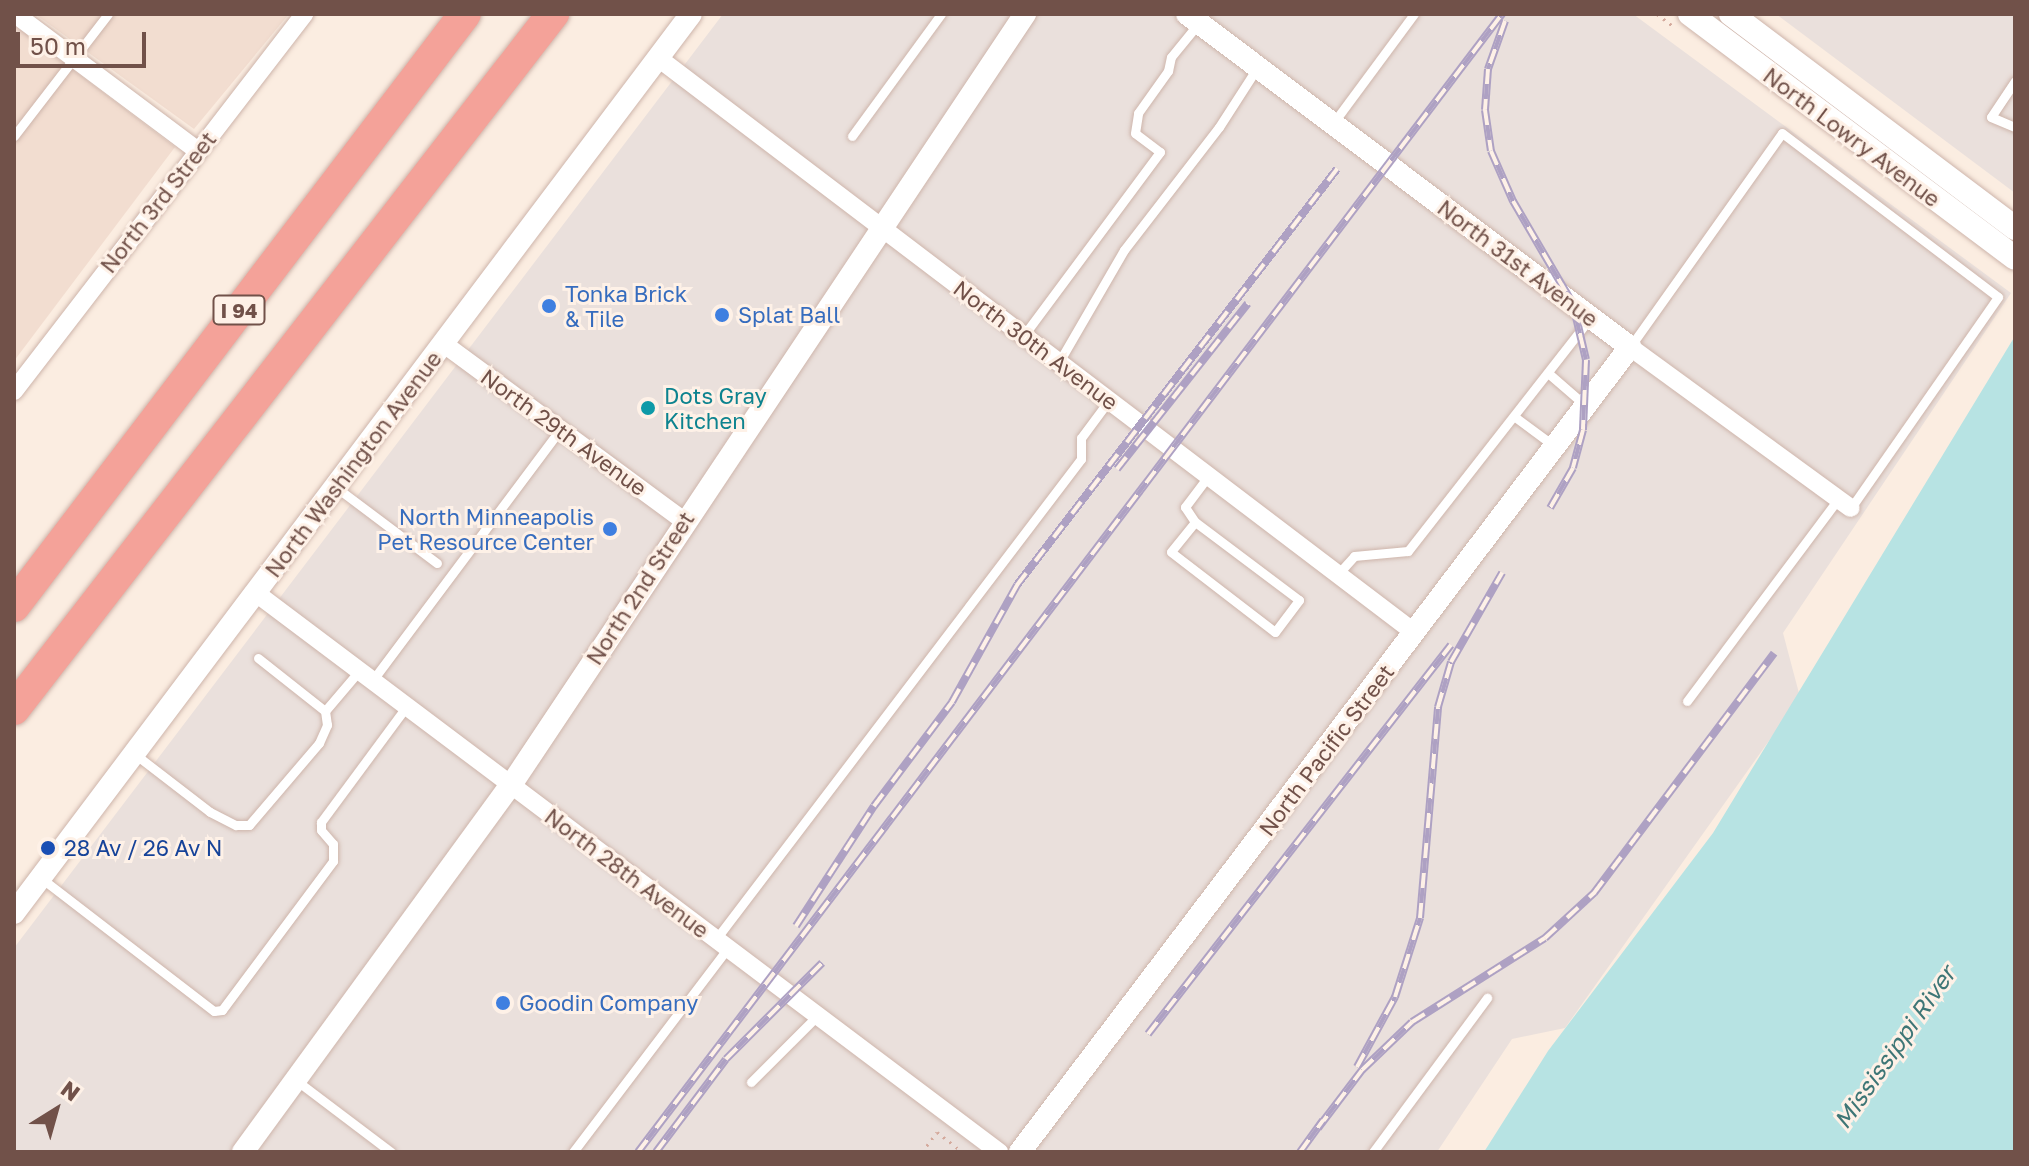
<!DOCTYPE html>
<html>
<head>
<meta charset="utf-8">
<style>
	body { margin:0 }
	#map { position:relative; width:2029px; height:1166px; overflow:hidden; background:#fbede1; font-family:"Golos Text",sans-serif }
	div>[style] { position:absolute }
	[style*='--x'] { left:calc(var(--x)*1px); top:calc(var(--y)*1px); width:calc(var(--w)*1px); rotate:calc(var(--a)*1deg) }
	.residential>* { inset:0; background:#f2ddd0 }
	.industrial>* { inset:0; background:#eae0dc }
	.water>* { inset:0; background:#b7e3e3 }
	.path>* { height:3px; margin-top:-1.5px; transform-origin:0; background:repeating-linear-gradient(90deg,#d4aa9d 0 2px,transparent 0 8px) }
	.roads { filter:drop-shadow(0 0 2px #ceb5ab) drop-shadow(0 0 2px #ceb5ab) }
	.service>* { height:9px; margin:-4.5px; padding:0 4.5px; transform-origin:4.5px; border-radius:4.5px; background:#fff }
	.minor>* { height:18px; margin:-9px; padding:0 9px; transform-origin:9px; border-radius:9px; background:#fff }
	.tertiary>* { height:22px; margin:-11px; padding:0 11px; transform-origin:11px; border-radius:11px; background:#fff }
	.secondary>* { height:24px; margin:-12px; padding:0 12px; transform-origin:12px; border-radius:12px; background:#fff }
	.motorway>* { height:32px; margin:-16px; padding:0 16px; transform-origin:16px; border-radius:16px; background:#f4a299 }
	.rail>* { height:8px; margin-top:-4px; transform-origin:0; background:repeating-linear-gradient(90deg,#fef1e7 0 15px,#aea1c3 0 30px); box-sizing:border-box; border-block:2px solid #aea1c3 }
	.dots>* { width:22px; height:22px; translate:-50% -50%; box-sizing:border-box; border:4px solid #fef1e7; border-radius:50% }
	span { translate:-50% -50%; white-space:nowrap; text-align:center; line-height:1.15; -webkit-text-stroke:6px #fef1e7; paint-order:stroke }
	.shield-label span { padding:2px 6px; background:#fef1e7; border:2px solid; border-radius:6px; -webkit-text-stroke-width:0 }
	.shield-label { font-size:20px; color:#715149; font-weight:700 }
	.street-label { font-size:22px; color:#715149 }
	.shop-label { font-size:22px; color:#366cbe }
	.left { translate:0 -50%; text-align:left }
	.right { translate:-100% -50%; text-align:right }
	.culture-label { font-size:22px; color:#0d838f }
	.transit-label { font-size:22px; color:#164399 }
	.water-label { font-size:24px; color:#3e7676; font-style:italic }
	.frame { position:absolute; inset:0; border:16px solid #715149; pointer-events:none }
	.north { position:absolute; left:16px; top:1070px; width:80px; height:80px; -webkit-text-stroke:6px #fef1e7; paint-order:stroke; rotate:37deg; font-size:22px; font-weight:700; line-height:32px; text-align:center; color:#715149 }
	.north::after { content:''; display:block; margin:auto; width:28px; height:36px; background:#715149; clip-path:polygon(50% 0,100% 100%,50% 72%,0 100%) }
	.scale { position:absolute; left:16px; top:32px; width:130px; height:36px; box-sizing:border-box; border:4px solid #715149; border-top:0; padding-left:10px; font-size:24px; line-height:28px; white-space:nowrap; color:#715149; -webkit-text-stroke:6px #fef1e7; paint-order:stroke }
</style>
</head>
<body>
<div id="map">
	<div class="residential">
		<div style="clip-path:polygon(35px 14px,289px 14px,194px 129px)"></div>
		<div style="clip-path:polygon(14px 25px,175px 147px,14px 361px)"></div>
	</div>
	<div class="industrial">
		<div style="clip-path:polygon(723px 14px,1633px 14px,2011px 293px,1783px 633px,1800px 697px,1565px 1028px,1512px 1039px,1437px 1152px,14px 1152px,14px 948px)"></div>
		<div style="clip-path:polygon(1776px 14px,2015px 14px,2015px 193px)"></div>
	</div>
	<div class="water">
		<div style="clip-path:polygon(2015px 336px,2015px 1152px,1484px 1152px,1548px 1051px,1713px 833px)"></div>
	</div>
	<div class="path">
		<div style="--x:1657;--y:14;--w:20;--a:37"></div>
		<div style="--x:922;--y:1152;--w:25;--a:-53"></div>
		<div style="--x:937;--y:1132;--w:33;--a:38"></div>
	</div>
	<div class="roads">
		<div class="service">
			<div style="--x:2015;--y:81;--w:43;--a:123.7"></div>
			<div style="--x:1991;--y:117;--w:26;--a:23"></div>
			<div style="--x:1334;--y:122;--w:134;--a:-53.5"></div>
			<div style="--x:14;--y:136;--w:154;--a:-52.4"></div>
			<div style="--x:852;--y:136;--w:151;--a:-53.9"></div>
			<div style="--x:1024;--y:335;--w:228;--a:-53.4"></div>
			<div style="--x:1160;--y:152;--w:31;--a:-143"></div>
			<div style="--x:1135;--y:133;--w:20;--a:-81"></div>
			<div style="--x:1138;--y:113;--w:52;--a:-54.5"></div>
			<div style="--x:1168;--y:71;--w:14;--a:-78"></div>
			<div style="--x:1171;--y:57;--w:43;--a:-50.7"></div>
			<div style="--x:1630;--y:347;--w:262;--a:-54.6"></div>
			<div style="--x:1782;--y:133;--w:271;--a:37.2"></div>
			<div style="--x:1998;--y:297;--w:257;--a:124.9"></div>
			<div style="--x:1059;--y:362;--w:129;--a:-59.9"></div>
			<div style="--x:1124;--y:250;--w:155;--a:-52.3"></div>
			<div style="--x:1219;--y:127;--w:70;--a:-57.2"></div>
			<div style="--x:1548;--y:373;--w:49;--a:40.9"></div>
			<div style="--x:1515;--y:417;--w:49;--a:36.6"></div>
			<div style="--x:337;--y:488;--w:125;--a:36.9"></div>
			<div style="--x:1195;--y:522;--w:38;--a:129"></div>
			<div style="--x:1171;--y:552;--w:131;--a:37.6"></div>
			<div style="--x:1275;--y:632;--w:40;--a:-53"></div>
			<div style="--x:1299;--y:600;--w:130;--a:-143.1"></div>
			<div style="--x:1195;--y:522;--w:18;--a:-124"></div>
			<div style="--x:1185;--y:507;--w:39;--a:-53"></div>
			<div style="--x:1338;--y:574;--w:24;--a:-48"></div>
			<div style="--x:1354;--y:556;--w:54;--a:-5.3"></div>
			<div style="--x:1408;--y:551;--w:297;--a:-52"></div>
			<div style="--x:258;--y:658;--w:85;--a:38.3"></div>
			<div style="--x:325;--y:711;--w:52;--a:-49.6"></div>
			<div style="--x:372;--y:681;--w:314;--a:-53.2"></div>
			<div style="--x:1687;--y:701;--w:252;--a:-53.2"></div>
			<div style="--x:136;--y:755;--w:93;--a:37.6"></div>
			<div style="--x:210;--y:812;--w:29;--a:27"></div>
			<div style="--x:236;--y:825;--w:13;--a:0"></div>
			<div style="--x:249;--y:825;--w:108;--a:-49.5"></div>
			<div style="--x:319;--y:743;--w:20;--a:-66"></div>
			<div style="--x:327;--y:725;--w:14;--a:-98"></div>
			<div style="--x:41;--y:878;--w:218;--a:37.6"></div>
			<div style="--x:214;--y:1011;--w:8;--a:-7"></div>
			<div style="--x:222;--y:1010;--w:186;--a:-53.3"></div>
			<div style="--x:333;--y:861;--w:17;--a:-90"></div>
			<div style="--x:333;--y:844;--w:18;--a:-131"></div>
			<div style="--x:321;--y:830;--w:8;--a:-90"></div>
			<div style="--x:321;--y:822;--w:143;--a:-53.5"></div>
			<div style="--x:716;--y:939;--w:603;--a:-52.75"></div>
			<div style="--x:1081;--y:459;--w:21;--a:-90"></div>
			<div style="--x:1081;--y:438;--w:49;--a:-53.4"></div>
			<div style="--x:297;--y:1081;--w:118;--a:37.1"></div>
			<div style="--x:751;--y:1082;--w:92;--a:-45"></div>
			<div style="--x:573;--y:1152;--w:255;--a:-52.8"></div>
			<div style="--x:1373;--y:1152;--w:192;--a:-53.5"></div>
		</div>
		<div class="minor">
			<div style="--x:15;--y:14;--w:229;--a:36.8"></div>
			<div style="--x:657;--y:57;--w:952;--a:37.23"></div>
			<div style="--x:444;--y:344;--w:298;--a:36.4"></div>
			<div style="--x:1630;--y:347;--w:273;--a:36.1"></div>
			<div style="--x:14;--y:391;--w:476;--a:-52.4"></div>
			<div style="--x:256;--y:593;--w:930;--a:36.96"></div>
		</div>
		<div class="tertiary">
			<div style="--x:14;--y:913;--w:1125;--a:-53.02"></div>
			<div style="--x:243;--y:1152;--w:454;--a:-53.9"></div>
			<div style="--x:511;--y:785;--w:927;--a:-56.31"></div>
			<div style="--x:1020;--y:1152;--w:1010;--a:-52.85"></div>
			<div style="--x:1630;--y:347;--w:554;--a:-143.07"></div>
		</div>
		<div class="secondary">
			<div style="--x:1690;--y:14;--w:406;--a:36.9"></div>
			<div style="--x:1731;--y:14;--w:356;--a:37"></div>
		</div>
		<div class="motorway">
			<div style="--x:14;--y:606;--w:744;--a:-52.7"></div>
			<div style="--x:14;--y:709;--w:880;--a:-52.21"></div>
		</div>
	</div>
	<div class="rail">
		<div style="--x:1505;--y:21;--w:51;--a:109.5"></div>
		<div style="--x:1488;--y:69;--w:41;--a:94.2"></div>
		<div style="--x:1485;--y:110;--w:41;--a:81.7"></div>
		<div style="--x:1491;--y:151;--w:55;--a:66.3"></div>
		<div style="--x:1513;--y:201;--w:119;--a:59.8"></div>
		<div style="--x:1573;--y:304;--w:57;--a:76.9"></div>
		<div style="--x:1586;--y:360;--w:70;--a:92.5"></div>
		<div style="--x:1583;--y:430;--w:39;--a:105"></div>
		<div style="--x:1573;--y:468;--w:46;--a:119.9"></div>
		<div style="--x:1117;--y:469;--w:211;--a:-51.7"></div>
		<div style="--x:796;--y:926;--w:143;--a:-57"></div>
		<div style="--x:874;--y:806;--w:130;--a:-53.1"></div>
		<div style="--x:952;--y:702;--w:134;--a:-60.9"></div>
		<div style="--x:1017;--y:585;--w:525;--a:-52.43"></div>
		<div style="--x:1148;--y:1034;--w:493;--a:-52.1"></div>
		<div style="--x:1357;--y:1067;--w:80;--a:-61.5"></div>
		<div style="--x:1395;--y:997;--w:83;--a:-72.4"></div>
		<div style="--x:1420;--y:918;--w:212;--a:-85.1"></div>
		<div style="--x:1438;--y:707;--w:47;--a:-73.9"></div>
		<div style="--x:1451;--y:662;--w:103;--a:-60.2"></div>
		<div style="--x:1318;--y:1128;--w:73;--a:-52.8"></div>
		<div style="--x:1362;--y:1070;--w:69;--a:-43.8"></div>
		<div style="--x:1412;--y:1022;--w:157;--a:-32.3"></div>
		<div style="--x:1545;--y:938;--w:67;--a:-42.6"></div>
		<div style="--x:1594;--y:893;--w:300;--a:-53.1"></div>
		<div style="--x:638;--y:1152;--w:1429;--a:-52.79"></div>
		<div style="--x:656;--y:1152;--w:116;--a:-53"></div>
		<div style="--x:726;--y:1059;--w:136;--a:-45"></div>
		<div style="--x:1300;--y:1152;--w:39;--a:-54"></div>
	</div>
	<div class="dots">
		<div style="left:549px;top:306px;background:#3f7fe0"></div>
		<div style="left:722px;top:315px;background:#3f7fe0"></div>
		<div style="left:648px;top:408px;background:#0f9aa8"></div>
		<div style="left:610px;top:529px;background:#3f7fe0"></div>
		<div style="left:48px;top:848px;background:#1a4fb4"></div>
		<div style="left:503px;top:1003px;background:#3f7fe0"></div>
	</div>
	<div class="shield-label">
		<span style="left:239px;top:310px">I 94</span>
	</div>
	<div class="street-label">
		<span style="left:1852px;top:137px;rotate:37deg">North Lowry Avenue</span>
		<span style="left:158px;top:202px;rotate:-52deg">North 3rd Street</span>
		<span style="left:1518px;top:263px;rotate:37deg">North 31st Avenue</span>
		<span style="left:1036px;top:345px;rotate:37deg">North 30th Avenue</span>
		<span style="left:564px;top:432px;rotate:36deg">North 29th Avenue</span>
		<span style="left:353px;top:464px;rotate:-53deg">North Washington Avenue</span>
		<span style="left:640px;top:588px;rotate:-57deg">North 2nd Street</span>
		<span style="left:1326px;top:750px;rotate:-53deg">North Pacific Street</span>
		<span style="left:627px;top:873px;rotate:37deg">North 28th Avenue</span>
	</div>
	<div class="shop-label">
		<span class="left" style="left:565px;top:306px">Tonka Brick<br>&amp; Tile</span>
		<span class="left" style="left:738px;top:315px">Splat Ball</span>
		<span class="right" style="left:594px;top:529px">North Minneapolis<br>Pet Resource Center</span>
		<span class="left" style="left:519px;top:1003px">Goodin Company</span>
	</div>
	<div class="culture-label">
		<span class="left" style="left:664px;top:408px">Dots Gray<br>Kitchen</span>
	</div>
	<div class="transit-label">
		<span class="left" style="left:64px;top:848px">28 Av / 26 Av N</span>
	</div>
	<div class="water-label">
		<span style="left:1894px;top:1047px;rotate:-55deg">Mississippi River</span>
	</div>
	<div class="frame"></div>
	<div class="north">N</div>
	<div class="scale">50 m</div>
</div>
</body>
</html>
